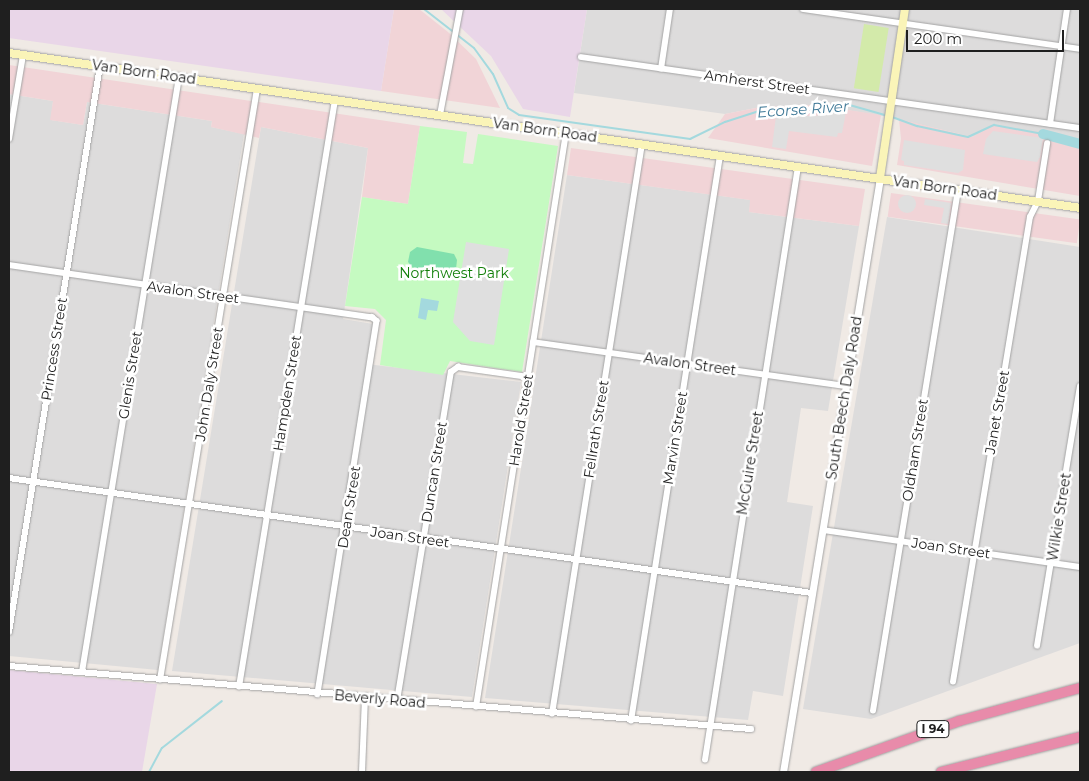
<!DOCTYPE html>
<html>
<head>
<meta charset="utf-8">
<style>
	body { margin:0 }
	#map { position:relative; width:1089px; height:781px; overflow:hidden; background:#f0eae5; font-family:Montserrat,sans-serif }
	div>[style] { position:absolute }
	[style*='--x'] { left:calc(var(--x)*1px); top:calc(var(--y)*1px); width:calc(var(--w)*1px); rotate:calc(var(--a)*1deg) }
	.residential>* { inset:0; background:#dddcdc }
	.commercial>* { inset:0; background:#f1d4d7; transform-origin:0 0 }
	.industrial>* { inset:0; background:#e9d6e8 }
	.grass>* { inset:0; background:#d3eaaa; transform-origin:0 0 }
	.park>* { inset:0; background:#c5fac1 }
	.pitch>* { inset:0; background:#81e0ad }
	.parking>* { inset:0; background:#dfdfdf }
	.round { border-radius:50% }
	.water>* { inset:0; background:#a4d9de }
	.stream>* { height:2px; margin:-1px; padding:0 1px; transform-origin:1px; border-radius:1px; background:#a4d9de }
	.river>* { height:10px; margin:-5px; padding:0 5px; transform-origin:5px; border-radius:5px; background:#a4d9de }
	.roads { filter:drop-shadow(0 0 1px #a3a3a3) drop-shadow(0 0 1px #a3a3a3) }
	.minor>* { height:5.5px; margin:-2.75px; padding:0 2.75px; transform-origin:2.75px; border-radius:2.75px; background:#fff }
	.tertiary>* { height:7px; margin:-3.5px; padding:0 3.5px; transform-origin:3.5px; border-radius:3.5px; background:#fff }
	.secondary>* { height:8px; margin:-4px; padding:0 4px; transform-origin:4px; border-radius:4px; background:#faf4b8 }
	.motorway>* { height:10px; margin:-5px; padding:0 5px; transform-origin:5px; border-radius:5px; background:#e88baa }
	span { translate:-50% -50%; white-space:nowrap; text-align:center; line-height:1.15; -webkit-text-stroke:5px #fff; paint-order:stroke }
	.shield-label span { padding:1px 4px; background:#fff; border:1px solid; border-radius:4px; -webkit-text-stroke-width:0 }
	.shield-label { font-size:12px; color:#1f1f1f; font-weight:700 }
	.street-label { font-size:14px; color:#1f1f1f }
	.park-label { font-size:14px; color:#127f0a }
	.water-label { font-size:15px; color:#417a98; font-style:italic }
	.frame { position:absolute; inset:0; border:10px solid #1f1f1f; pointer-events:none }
	.scale { position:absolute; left:906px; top:30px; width:158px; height:22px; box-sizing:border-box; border:2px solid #1f1f1f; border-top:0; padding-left:6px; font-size:15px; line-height:18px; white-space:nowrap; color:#1f1f1f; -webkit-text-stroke:4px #fff; paint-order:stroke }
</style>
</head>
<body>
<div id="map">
	<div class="residential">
		<div style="clip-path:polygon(587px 9px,1080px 9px,1080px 140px,982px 133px,972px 137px,889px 117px,816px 105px,761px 107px,725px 114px,574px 93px)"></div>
		<div style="clip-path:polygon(9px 94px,53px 101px,51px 120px,83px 125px,87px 102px,212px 121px,211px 127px,244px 134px,158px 670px,9px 656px)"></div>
		<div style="clip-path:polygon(261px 127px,368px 148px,343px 319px,373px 324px,366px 364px,521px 382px,472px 697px,172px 671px)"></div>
		<div style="clip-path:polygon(567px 175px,751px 200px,749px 212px,859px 226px,828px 411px,801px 408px,787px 502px,813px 506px,783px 696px,753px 691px,748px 720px,485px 698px)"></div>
		<div style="clip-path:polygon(887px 217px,1080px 247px,1080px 643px,871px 719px,803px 709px)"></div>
	</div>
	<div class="commercial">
		<div style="clip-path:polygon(394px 9px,419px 9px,448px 32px,476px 59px,500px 108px,381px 91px)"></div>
		<div style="clip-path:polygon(9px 65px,420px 126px,408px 204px,362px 197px,368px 148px,261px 127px,259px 138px,211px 127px,212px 121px,87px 102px,83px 125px,50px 120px,53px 101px,9px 94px)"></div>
		<div style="clip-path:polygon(816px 105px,881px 115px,872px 166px,708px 138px,725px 114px,761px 107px)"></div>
		<div style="clip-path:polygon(899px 119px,972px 137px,994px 125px,1080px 139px,1080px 196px,897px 165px,901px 139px)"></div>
		<div style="clip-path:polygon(571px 148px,865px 189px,859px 226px,749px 212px,750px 200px,567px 175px)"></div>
		<div style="left:891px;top:193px;width:191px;height:24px;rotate:8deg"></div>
	</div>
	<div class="industrial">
		<div style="clip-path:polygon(9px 9px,394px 9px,381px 91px,9px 38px)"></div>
		<div style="clip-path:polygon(441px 9px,587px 9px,570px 117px,523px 109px,491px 56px)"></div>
		<div style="clip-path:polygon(9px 670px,157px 684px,142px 772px,9px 772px)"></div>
	</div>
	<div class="grass">
		<div style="left:864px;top:24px;width:25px;height:65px;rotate:9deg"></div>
	</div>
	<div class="park">
		<div style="clip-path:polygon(420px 126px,467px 132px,463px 163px,473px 164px,478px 134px,558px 146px,522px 372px,450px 361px,443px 375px,380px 365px,386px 320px,375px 309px,345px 306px,362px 197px,408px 204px)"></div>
	</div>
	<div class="pitch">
		<div style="clip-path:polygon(417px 247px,454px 254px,457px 260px,456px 269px,448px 274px,413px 268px,408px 262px,410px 252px)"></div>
	</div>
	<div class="parking">
		<div style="clip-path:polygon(838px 111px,846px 112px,842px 133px,838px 133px,837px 137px,789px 131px,786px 149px,772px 147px,776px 116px,815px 116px)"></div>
		<div style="clip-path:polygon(993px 131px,1043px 138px,1040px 157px,1037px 162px,983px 154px,986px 139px)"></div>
		<div style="clip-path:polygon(904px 140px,965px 150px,963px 170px,958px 173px,904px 165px,904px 161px,901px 160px)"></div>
		<div class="round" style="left:898px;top:195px;width:18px;height:18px"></div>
		<div style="clip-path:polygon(925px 199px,951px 203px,948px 224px,941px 223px,944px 208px,924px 205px)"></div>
		<div style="clip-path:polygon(466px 242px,509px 249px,494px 345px,470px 341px,453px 322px)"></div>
	</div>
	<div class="water">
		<div style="clip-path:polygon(421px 298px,439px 301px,437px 311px,428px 310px,426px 320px,418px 318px)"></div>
	</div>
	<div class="stream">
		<div style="--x:424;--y:9;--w:63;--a:38"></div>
		<div style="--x:474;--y:48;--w:32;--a:54"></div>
		<div style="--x:493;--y:74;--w:37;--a:66"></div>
		<div style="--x:508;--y:108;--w:13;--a:32"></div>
		<div style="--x:519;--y:115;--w:173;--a:8"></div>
		<div style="--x:690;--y:139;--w:39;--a:-26"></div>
		<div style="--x:725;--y:122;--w:39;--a:-18"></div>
		<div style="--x:762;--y:110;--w:55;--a:-1"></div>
		<div style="--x:817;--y:109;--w:29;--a:-10"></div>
		<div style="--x:846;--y:104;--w:44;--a:15.9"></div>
		<div style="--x:892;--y:117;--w:27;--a:20"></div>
		<div style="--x:917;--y:126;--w:52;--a:12.2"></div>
		<div style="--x:968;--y:137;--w:29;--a:-25"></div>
		<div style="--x:994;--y:125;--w:50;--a:10.4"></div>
		<div style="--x:149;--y:772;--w:27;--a:-62"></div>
		<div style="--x:162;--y:748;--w:76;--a:-38.1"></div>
	</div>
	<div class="river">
		<div style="--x:1043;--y:134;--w:38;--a:15"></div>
	</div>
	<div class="roads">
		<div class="minor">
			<div style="--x:803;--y:9;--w:280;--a:8.2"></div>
			<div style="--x:581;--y:57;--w:504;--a:8.1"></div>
			<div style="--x:661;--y:69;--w:61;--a:-81.5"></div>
			<div style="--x:440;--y:115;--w:108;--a:-79.3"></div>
			<div style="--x:1050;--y:124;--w:116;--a:-81.6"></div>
			<div style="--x:9;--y:139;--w:85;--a:-80.5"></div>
			<div style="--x:9;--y:265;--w:367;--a:8.2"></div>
			<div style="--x:372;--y:317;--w:6;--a:39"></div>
			<div style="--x:377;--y:321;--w:378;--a:99"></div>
			<div style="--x:533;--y:342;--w:316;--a:8"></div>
			<div style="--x:9;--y:478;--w:811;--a:8.15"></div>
			<div style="--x:823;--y:530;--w:260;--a:8.2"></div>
			<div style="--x:9;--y:632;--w:573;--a:-80.87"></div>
			<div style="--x:1037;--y:646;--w:263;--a:-80.6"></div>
			<div style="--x:9;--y:666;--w:745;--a:4.85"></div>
			<div style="--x:82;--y:672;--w:603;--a:-80.74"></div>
			<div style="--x:160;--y:680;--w:599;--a:-80.68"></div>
			<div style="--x:953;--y:682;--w:471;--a:-80.6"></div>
			<div style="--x:1030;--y:217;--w:18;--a:-63"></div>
			<div style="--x:1038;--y:201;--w:58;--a:-81"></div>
			<div style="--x:239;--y:687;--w:595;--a:-80.71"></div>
			<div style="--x:397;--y:701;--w:333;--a:-80.7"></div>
			<div style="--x:451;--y:372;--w:9;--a:-36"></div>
			<div style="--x:458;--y:367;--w:71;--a:8.1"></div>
			<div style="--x:476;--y:707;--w:581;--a:-81.09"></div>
			<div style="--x:873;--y:711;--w:528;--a:-80.73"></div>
			<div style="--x:552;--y:714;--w:577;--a:-81.03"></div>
			<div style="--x:631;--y:721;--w:572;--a:-81.05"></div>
			<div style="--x:705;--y:760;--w:600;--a:-81.09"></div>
			<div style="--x:362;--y:772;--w:74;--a:-87.7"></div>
		</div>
		<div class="tertiary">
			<div style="--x:783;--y:772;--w:602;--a:-80.73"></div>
		</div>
		<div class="secondary">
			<div style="--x:9;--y:53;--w:1082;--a:8.23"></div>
			<div style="--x:880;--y:178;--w:171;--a:-81.6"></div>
		</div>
		<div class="motorway">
			<div style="--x:816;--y:772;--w:152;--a:-19.6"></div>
			<div style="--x:959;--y:721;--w:125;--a:-15.3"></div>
			<div style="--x:941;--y:772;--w:143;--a:-14.1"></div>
		</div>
	</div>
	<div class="shield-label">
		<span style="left:933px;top:729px">I 94</span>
	</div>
	<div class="street-label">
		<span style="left:144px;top:72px;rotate:8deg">Van Born Road</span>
		<span style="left:757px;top:82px;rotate:8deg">Amherst Street</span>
		<span style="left:545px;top:130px;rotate:8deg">Van Born Road</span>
		<span style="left:945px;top:188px;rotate:8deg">Van Born Road</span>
		<span style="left:193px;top:292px;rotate:8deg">Avalon Street</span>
		<span style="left:54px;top:349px;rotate:-81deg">Princess Street</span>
		<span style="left:690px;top:364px;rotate:8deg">Avalon Street</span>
		<span style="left:130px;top:375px;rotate:-81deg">Glenis Street</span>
		<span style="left:209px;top:384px;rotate:-81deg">John Daly Street</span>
		<span style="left:287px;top:393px;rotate:-81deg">Hampden Street</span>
		<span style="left:844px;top:398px;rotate:-81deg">South Beech Daly Road</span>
		<span style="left:997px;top:412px;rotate:-80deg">Janet Street</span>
		<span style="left:521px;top:420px;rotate:-81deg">Harold Street</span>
		<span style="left:596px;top:429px;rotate:-81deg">Fellrath Street</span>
		<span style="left:675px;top:438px;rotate:-81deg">Marvin Street</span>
		<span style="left:915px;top:450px;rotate:-81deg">Oldham Street</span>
		<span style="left:750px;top:463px;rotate:-81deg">McGuire Street</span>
		<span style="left:434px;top:472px;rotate:-81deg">Duncan Street</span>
		<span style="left:349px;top:507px;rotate:-81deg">Dean Street</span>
		<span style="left:1059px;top:517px;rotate:-81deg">Wilkie Street</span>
		<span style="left:410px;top:537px;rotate:8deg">Joan Street</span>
		<span style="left:951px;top:548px;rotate:8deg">Joan Street</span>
		<span style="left:380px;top:699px;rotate:5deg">Beverly Road</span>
	</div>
	<div class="park-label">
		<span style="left:454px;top:273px">Northwest Park</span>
	</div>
	<div class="water-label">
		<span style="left:803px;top:109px;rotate:-4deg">Ecorse River</span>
	</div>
	<div class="frame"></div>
	<div class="scale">200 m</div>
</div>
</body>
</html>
